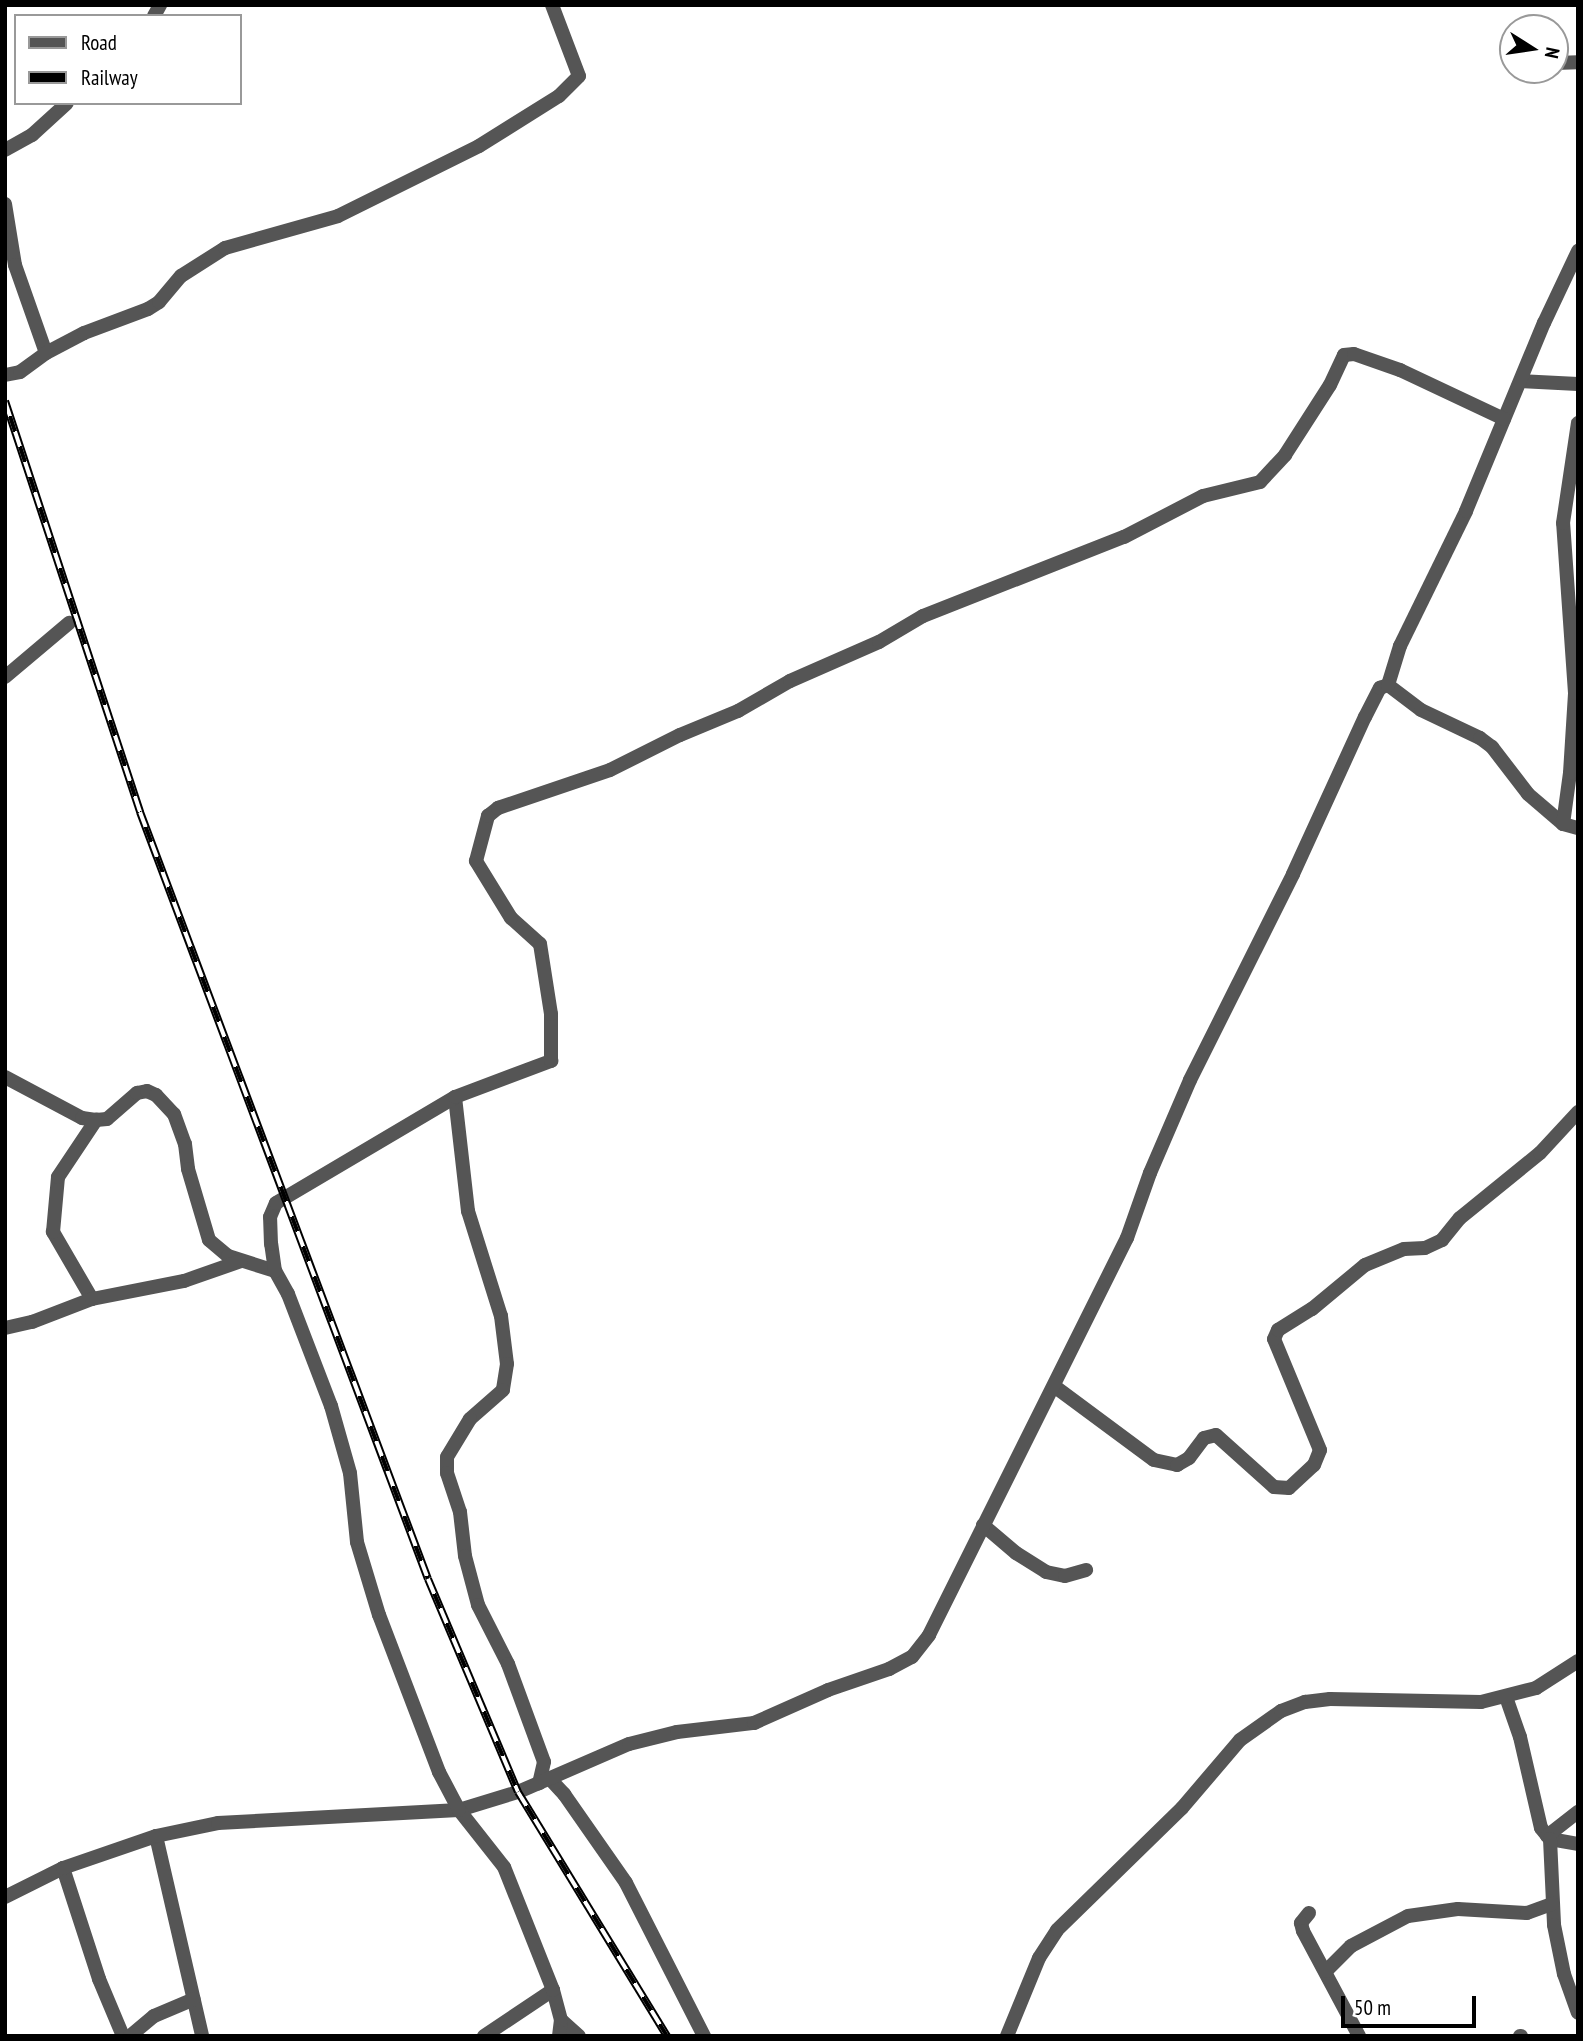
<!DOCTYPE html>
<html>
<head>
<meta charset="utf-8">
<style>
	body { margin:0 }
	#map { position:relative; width:1583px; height:2041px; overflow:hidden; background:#fff; font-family:"PT Sans Narrow",sans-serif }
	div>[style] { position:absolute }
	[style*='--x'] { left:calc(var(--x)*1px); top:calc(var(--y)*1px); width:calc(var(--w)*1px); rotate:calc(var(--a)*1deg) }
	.minor>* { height:14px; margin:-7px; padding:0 7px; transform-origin:7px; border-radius:7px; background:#555 }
	.rail>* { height:8px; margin-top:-4px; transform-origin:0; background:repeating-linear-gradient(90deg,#fff 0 16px,#000 0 32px); box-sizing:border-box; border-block:2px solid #000 }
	span { translate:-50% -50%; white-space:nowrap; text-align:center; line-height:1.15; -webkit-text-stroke:5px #fff; paint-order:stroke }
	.frame { position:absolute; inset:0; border:7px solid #000; pointer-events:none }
	.legend { position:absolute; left:14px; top:14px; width:228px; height:91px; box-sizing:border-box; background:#fff; border:2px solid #999; margin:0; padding:9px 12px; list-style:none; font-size:21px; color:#000 }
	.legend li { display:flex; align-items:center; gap:14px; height:35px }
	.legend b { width:35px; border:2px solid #999 }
	.north { position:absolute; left:1499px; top:14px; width:70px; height:70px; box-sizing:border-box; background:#fff; border:2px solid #999; border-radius:50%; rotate:102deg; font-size:19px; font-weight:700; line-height:28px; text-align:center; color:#000 }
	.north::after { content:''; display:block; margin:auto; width:24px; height:32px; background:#000; clip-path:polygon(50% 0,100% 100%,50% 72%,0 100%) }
	.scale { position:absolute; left:1341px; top:1996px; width:135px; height:32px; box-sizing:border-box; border:4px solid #000; border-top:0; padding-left:9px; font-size:21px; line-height:24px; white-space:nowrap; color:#000; -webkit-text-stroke:5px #fff; paint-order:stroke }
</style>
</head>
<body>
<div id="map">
	<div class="minor">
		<div style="--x:154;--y:16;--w:13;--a:-61"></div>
		<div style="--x:1555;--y:63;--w:23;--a:-2"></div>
		<div style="--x:5;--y:150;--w:31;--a:-29"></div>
		<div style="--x:32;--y:135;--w:47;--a:-42.4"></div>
		<div style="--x:5;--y:204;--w:62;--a:80.7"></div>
		<div style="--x:15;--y:265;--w:93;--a:70.6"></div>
		<div style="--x:5;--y:375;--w:15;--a:-11"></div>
		<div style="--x:20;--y:372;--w:32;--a:-36"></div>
		<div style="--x:46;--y:353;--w:43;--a:-27.8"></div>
		<div style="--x:84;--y:333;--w:68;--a:-20.6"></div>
		<div style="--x:148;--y:309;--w:13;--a:-32"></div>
		<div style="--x:159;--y:302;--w:34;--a:-50"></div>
		<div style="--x:181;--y:276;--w:52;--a:-32.5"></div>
		<div style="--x:225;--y:248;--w:117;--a:-15.8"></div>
		<div style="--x:338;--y:216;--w:157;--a:-26.4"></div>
		<div style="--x:479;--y:146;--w:94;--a:-32"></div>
		<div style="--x:559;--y:96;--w:28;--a:-45"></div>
		<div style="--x:579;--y:76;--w:76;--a:-110.8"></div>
		<div style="--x:1521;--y:381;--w:57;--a:3"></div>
		<div style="--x:5;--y:677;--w:84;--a:-40.2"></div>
		<div style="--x:1388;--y:685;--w:41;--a:37.1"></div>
		<div style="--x:1421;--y:710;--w:65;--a:25.4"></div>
		<div style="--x:1480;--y:738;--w:15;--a:37"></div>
		<div style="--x:1492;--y:747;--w:59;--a:52.5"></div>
		<div style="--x:1528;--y:794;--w:46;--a:40.6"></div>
		<div style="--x:1563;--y:824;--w:16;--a:15"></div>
		<div style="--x:1563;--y:824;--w:51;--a:-82.2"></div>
		<div style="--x:1570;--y:773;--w:80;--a:-86.4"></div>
		<div style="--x:1575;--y:693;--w:170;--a:-94"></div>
		<div style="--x:1563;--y:523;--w:101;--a:-81.5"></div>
		<div style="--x:5;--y:1077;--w:87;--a:28"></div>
		<div style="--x:82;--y:1118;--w:14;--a:8"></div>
		<div style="--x:96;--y:1120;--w:11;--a:-5"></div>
		<div style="--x:107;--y:1119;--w:40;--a:-41"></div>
		<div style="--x:137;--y:1093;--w:10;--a:-11"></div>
		<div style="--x:147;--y:1091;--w:10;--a:24"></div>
		<div style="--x:156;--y:1095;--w:26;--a:47"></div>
		<div style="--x:174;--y:1114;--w:32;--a:70"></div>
		<div style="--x:185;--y:1144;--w:25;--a:83"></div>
		<div style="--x:188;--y:1169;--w:74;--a:73.5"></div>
		<div style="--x:209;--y:1240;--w:25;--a:40"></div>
		<div style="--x:228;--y:1256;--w:49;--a:17.7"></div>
		<div style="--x:455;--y:1097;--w:115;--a:83.5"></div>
		<div style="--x:468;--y:1211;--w:110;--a:72.6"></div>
		<div style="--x:501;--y:1316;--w:48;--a:82.9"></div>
		<div style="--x:507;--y:1364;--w:26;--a:99"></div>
		<div style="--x:503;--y:1390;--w:44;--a:138.7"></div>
		<div style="--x:470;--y:1419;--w:44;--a:121.2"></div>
		<div style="--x:447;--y:1457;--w:16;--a:90"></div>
		<div style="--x:447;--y:1473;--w:41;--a:71.6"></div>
		<div style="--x:460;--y:1512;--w:44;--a:83.5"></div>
		<div style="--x:465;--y:1556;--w:51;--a:75.1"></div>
		<div style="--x:478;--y:1605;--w:66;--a:63"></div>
		<div style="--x:508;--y:1664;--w:104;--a:69.8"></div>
		<div style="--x:544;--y:1762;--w:22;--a:103"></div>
		<div style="--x:92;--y:1299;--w:78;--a:-120.2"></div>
		<div style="--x:53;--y:1232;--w:55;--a:-84.8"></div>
		<div style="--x:58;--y:1177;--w:69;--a:-56.3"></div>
		<div style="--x:5;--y:1328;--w:28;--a:-13"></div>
		<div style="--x:32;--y:1322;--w:64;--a:-21"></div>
		<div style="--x:92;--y:1299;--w:94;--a:-11.1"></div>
		<div style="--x:184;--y:1281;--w:60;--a:-19.3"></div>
		<div style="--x:1054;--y:1386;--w:124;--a:36.5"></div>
		<div style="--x:1154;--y:1460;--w:24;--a:12"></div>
		<div style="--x:1177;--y:1465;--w:14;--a:-30"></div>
		<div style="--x:1189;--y:1458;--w:25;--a:-53"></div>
		<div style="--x:1204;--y:1438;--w:12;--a:-14"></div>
		<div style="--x:1216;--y:1435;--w:78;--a:41.9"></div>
		<div style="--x:1274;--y:1487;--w:15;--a:4"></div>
		<div style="--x:1289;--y:1488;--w:34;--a:-43"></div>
		<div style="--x:1314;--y:1465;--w:16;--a:-68"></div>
		<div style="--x:1320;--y:1450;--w:120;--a:-112.5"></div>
		<div style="--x:1274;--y:1339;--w:10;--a:-66"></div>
		<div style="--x:1278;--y:1330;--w:40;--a:-32"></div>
		<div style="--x:1312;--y:1309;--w:69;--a:-39.7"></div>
		<div style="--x:1365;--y:1265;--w:42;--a:-22.3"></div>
		<div style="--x:1404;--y:1249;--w:21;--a:-3"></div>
		<div style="--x:1425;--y:1248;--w:19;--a:-25"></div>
		<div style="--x:1442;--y:1240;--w:28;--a:-51"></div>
		<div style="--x:1460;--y:1218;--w:103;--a:-39.1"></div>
		<div style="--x:1540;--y:1153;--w:56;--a:-47.2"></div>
		<div style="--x:983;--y:1525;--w:43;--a:40.3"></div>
		<div style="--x:1016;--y:1553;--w:36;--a:32"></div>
		<div style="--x:1046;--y:1572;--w:19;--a:12"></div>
		<div style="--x:1065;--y:1576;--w:22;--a:-16"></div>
		<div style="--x:1506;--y:1697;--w:42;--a:70.7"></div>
		<div style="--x:1520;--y:1737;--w:93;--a:77"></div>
		<div style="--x:1541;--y:1828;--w:14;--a:51"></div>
		<div style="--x:1550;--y:1839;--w:28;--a:10"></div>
		<div style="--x:550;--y:1779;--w:21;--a:47"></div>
		<div style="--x:564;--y:1794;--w:108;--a:55.1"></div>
		<div style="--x:626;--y:1883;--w:172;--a:63"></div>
		<div style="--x:156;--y:1836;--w:205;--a:77"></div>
		<div style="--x:1547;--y:1836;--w:39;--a:-38"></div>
		<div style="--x:1550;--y:1839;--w:86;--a:87.3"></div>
		<div style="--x:1554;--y:1925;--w:50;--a:78.5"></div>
		<div style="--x:1564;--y:1974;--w:41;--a:70.3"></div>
		<div style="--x:63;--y:1868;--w:117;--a:72"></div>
		<div style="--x:99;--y:1979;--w:62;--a:67.2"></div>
		<div style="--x:5;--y:1897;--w:65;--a:-26.6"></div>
		<div style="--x:63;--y:1868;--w:98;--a:-19"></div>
		<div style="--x:156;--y:1836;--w:63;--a:-11.8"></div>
		<div style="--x:218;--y:1823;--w:241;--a:-3.1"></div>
		<div style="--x:459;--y:1810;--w:62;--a:-17"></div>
		<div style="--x:518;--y:1792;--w:121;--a:-23.4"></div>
		<div style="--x:629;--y:1744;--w:49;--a:-14"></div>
		<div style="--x:677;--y:1732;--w:78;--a:-6.7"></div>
		<div style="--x:754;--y:1723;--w:81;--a:-24"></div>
		<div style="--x:828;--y:1690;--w:65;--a:-19"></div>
		<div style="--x:889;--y:1669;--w:26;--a:-28"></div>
		<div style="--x:912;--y:1657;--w:28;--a:-52"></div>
		<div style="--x:929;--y:1635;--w:444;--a:-63.5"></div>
		<div style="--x:1127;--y:1238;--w:69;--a:-70.5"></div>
		<div style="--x:1150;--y:1173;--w:101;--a:-66.7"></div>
		<div style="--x:1190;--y:1080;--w:230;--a:-63.4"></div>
		<div style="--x:1293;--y:874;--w:173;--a:-65.4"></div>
		<div style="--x:1365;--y:717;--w:33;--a:-63"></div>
		<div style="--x:1380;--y:688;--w:9;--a:-21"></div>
		<div style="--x:1388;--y:685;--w:41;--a:-72.9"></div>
		<div style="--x:1400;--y:646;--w:150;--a:-63.9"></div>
		<div style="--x:1466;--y:511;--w:204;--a:-67.5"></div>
		<div style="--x:1544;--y:323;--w:80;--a:-64.7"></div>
		<div style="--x:1309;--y:1913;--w:13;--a:129"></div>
		<div style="--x:1301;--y:1923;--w:8;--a:76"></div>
		<div style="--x:1303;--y:1931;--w:119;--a:61.9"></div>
		<div style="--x:1326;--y:1971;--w:35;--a:-45"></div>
		<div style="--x:1351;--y:1946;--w:64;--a:-27.8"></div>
		<div style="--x:1408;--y:1916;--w:50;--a:-8"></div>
		<div style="--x:1458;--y:1909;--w:69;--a:3.3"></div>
		<div style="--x:1527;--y:1913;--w:27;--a:-20"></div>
		<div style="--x:561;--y:2020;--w:24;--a:42"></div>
		<div style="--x:130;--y:2036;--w:31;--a:-40"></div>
		<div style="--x:154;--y:2016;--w:43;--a:-23"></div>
		<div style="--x:484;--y:2036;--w:83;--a:-33.7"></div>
		<div style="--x:559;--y:2036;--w:16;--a:-83"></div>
		<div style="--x:561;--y:2020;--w:31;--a:-105"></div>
		<div style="--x:553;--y:1990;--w:132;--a:-111.7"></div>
		<div style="--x:504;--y:1867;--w:73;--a:-128.3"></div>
		<div style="--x:459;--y:1810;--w:43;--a:-117.8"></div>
		<div style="--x:439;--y:1772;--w:168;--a:-110.9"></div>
		<div style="--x:379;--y:1615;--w:76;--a:-106.8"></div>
		<div style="--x:357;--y:1542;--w:69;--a:-95.8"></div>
		<div style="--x:350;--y:1473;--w:70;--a:-105.8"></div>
		<div style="--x:331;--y:1406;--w:120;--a:-111"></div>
		<div style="--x:288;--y:1294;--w:26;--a:-119"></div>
		<div style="--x:275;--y:1271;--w:27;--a:-98"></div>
		<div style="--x:271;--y:1244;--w:27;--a:-92"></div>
		<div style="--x:270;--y:1217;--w:15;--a:-67"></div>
		<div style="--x:276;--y:1203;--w:208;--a:-30.6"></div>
		<div style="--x:455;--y:1097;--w:103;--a:-20.6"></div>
		<div style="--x:551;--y:1061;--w:47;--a:-90"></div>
		<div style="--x:551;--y:1014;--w:71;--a:-98.9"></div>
		<div style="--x:540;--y:944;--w:39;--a:-138"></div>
		<div style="--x:511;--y:918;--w:67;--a:-121.6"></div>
		<div style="--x:476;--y:861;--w:47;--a:-75.1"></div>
		<div style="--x:488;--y:816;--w:13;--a:-39"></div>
		<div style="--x:498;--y:808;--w:118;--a:-18.7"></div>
		<div style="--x:610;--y:770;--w:78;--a:-26.6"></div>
		<div style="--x:680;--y:735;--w:63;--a:-22.5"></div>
		<div style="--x:738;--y:711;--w:60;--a:-30"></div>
		<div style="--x:790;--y:681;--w:97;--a:-23.7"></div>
		<div style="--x:879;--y:642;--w:51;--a:-30.6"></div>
		<div style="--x:923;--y:616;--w:216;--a:-21.5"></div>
		<div style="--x:1124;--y:537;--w:89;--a:-27.4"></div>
		<div style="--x:1203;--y:496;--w:59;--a:-13.8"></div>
		<div style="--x:1260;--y:482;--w:37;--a:-47"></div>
		<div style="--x:1285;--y:455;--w:83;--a:-57.3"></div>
		<div style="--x:1330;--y:385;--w:33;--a:-65"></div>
		<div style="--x:1344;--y:355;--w:10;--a:-6"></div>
		<div style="--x:1354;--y:354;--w:49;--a:19.2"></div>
		<div style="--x:1400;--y:370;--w:115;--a:25.2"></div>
		<div style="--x:1007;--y:2036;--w:84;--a:-67.7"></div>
		<div style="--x:1039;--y:1958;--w:33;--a:-57"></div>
		<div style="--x:1057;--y:1930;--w:175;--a:-44.3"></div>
		<div style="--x:1182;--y:1808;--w:89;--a:-49.5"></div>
		<div style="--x:1240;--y:1740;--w:50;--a:-35.3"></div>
		<div style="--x:1281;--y:1711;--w:26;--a:-21"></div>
		<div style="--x:1305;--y:1702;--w:25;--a:-7"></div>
		<div style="--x:1330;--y:1699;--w:151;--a:1.1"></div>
		<div style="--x:1481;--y:1702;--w:57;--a:-14.3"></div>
		<div style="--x:1536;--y:1688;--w:50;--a:-32.7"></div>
		<div style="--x:1520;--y:2036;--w:1;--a:0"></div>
	</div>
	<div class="rail">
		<div style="--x:5;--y:401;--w:433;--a:71.8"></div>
		<div style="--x:140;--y:812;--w:819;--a:69.42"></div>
		<div style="--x:428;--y:1579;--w:231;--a:67.1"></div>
		<div style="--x:518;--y:1792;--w:286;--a:58.6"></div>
	</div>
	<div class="frame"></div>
	<ul class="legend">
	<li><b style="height:9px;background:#555"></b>Road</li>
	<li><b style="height:9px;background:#000"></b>Railway</li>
	</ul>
	<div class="north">N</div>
	<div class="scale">50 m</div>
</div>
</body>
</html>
